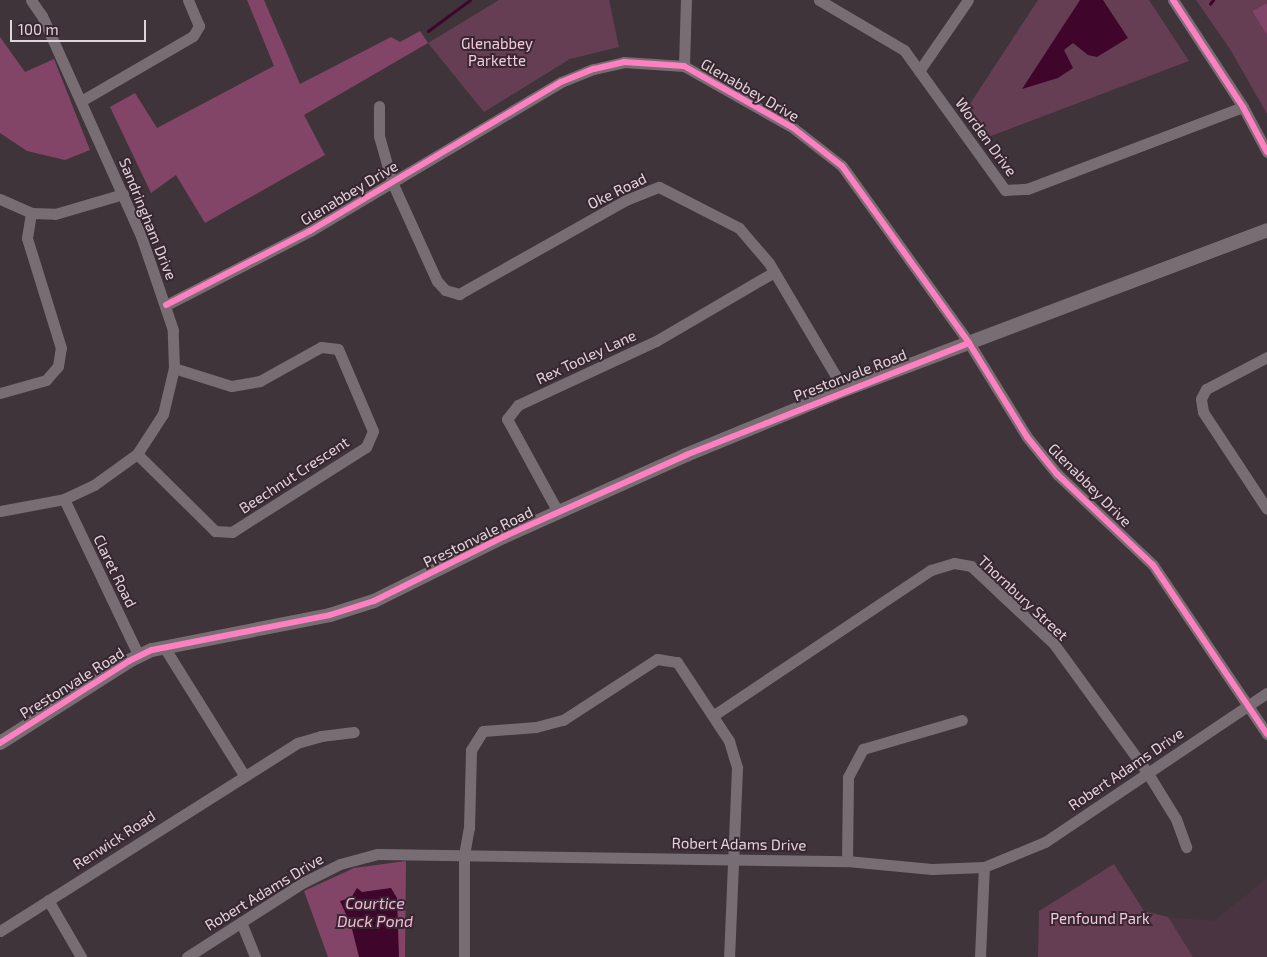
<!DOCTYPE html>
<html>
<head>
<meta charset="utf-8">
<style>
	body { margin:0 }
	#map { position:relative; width:1267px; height:957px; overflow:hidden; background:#3f343a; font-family:"Exo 2",sans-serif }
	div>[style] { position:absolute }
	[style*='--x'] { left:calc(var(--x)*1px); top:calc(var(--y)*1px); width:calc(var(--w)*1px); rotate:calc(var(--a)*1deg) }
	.built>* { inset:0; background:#4b3441 }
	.green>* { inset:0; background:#663e54 }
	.forest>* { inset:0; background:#824568 }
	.water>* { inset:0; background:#3f052b }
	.stream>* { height:2.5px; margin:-1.25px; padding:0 1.25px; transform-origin:1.25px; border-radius:1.25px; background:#3f052b }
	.minor>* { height:11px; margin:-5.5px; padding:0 5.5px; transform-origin:5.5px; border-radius:5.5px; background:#786d73 }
	.tertiary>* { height:14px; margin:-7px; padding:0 7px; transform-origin:7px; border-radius:7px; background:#786d73 }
	.cycleway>* { height:6px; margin:-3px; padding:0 3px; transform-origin:3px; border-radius:3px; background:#ff80c0 }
	span { translate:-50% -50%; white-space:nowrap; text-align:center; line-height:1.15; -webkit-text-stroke:4px #382630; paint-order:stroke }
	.park-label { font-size:15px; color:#f3cadf }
	.street-label { font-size:15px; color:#e0d4da }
	.water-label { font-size:16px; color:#f5b8d8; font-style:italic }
	.scale { position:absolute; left:10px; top:20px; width:136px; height:22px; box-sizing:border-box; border:2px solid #e0d4da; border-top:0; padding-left:6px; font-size:15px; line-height:18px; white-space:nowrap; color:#e0d4da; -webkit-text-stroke:4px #382630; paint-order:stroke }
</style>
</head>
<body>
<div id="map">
	<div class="built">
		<div style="clip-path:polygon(1267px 879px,1267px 957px,1193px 957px,1168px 917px,1213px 921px)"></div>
	</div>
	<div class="green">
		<div style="clip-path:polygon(499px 0,609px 0,619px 47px,570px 59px,484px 112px,428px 43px)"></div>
		<div style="clip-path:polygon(1038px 0,1149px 0,1189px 61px,983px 139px,964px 113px)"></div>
		<div style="clip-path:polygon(1196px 0,1267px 0,1267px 3px,1252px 11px,1267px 35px,1267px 114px,1230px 49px)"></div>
		<div style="clip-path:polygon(1114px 864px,1144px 911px,1168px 917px,1193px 957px,1038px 957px,1039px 911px)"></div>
	</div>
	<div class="forest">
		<div style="clip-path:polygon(247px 0,264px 0,300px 84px,391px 37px,400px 42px,420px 31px,428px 43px,304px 115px,325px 155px,205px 223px,176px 175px,151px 193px,110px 107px,135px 93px,157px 128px,274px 66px)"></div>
		<div style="clip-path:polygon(1267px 3px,1267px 35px,1252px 11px)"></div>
		<div style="clip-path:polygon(0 37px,25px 72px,54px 59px,90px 150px,65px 160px,27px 151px,0 133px)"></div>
		<div style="clip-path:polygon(406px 861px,405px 957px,328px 957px,304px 891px,354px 868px)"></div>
	</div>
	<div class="water">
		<div style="clip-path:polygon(1080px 0,1103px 0,1128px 38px,1097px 57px,1088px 55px,1073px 43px,1064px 50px,1073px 68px,1058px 78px,1022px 89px)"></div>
		<div style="clip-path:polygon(357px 888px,362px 892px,391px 888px,397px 898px,399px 957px,359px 957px,352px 929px,358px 926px,353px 918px,349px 921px,340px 901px,351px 898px)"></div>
	</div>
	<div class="stream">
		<div style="--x:1210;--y:4;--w:5;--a:-53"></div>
		<div style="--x:428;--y:31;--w:52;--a:-36.4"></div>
	</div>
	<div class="minor">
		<div style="--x:819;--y:0;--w:99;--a:30.5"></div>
		<div style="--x:904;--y:50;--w:173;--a:54.2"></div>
		<div style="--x:1005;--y:190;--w:22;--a:-3"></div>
		<div style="--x:1027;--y:189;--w:231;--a:-20.8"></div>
		<div style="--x:1173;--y:0;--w:128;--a:56.8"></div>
		<div style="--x:1243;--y:107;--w:51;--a:61.9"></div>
		<div style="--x:684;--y:66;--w:66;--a:-88.3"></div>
		<div style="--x:919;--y:71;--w:86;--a:-55.4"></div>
		<div style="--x:81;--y:101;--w:129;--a:-30.1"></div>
		<div style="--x:193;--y:36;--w:12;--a:-59"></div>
		<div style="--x:199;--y:26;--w:28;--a:-113"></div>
		<div style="--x:379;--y:106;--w:30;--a:90"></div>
		<div style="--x:379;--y:136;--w:48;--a:74.2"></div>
		<div style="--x:392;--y:182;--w:109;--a:65.6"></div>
		<div style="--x:437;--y:281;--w:12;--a:48"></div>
		<div style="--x:445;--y:290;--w:15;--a:16"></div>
		<div style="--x:459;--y:294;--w:192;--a:-29.4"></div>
		<div style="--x:626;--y:200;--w:35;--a:-22"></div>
		<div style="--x:659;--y:187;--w:90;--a:27.1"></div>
		<div style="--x:739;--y:228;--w:46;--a:49.4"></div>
		<div style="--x:769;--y:263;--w:147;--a:59.4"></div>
		<div style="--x:0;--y:199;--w:34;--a:24"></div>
		<div style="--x:31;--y:213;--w:24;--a:2"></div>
		<div style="--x:55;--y:214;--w:71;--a:-16.4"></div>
		<div style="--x:166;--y:305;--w:162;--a:-27.2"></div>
		<div style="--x:310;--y:231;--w:292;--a:-30.7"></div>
		<div style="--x:561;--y:82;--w:35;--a:-22"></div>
		<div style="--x:594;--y:69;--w:31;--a:-13"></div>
		<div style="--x:624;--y:62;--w:60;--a:3.8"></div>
		<div style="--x:684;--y:66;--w:124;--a:29.5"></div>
		<div style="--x:792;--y:127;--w:63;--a:38"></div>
		<div style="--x:842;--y:166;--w:218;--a:54.3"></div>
		<div style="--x:969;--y:343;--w:110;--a:58.3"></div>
		<div style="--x:1027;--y:437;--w:48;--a:51"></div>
		<div style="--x:1057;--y:474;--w:132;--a:43.5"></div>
		<div style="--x:1153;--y:565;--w:204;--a:56"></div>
		<div style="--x:1267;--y:357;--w:69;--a:152.3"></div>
		<div style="--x:1206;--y:389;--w:11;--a:117"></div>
		<div style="--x:1201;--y:399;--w:13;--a:81"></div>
		<div style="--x:1203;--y:412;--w:116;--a:56.6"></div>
		<div style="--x:0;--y:393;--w:48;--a:-15.8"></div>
		<div style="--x:46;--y:380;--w:18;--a:-49"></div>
		<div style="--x:58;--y:366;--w:18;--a:-81"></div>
		<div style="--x:61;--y:348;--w:115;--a:-107.2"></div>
		<div style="--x:27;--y:238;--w:25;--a:-81"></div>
		<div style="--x:137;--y:454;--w:110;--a:44.6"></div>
		<div style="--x:215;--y:531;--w:17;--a:3"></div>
		<div style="--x:232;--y:532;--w:159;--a:-32.4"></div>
		<div style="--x:366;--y:447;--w:17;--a:-66"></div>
		<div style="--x:373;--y:431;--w:89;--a:-113.1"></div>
		<div style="--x:338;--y:349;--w:17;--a:-173"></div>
		<div style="--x:321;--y:347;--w:70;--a:150.9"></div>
		<div style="--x:260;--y:381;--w:29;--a:170"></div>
		<div style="--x:231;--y:386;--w:60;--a:-162.5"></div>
		<div style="--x:64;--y:499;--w:174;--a:64.5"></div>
		<div style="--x:0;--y:511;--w:65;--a:-10.6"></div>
		<div style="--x:64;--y:499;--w:33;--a:-25"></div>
		<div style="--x:94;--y:485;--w:53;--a:-35.8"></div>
		<div style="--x:137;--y:454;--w:48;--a:-57"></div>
		<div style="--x:163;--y:414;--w:47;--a:-76.6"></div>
		<div style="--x:174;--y:368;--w:38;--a:-92"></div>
		<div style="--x:173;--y:330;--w:99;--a:-108.8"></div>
		<div style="--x:141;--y:236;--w:241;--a:-114.2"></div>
		<div style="--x:42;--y:16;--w:19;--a:-125"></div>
		<div style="--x:558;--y:512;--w:106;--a:-118.7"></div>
		<div style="--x:507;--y:419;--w:18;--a:-52"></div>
		<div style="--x:518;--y:405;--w:152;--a:-24.9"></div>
		<div style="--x:656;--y:341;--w:137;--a:-30.3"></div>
		<div style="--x:164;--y:647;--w:151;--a:58"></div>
		<div style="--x:714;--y:715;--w:261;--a:-33.8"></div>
		<div style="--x:931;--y:570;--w:24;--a:-17"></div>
		<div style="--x:954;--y:563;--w:17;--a:10"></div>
		<div style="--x:971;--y:566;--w:114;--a:43.2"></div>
		<div style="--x:1054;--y:644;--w:158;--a:54"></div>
		<div style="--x:1147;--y:772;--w:55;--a:58.3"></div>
		<div style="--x:1176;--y:819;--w:30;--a:70"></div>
		<div style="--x:847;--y:861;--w:84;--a:-89.3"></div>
		<div style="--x:848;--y:777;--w:32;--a:-62"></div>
		<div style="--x:863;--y:749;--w:103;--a:-16.3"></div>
		<div style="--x:48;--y:900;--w:66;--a:59.9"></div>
		<div style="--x:241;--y:922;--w:38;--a:68"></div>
		<div style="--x:0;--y:931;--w:352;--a:-32.3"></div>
		<div style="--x:297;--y:743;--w:25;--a:-16"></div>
		<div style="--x:321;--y:736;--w:33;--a:-7"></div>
		<div style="--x:187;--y:957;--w:139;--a:-32.7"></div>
		<div style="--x:304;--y:882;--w:40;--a:-26.6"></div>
		<div style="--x:340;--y:864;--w:39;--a:-15"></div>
		<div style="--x:378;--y:854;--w:469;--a:0.9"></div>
		<div style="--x:847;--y:861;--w:85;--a:5.4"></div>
		<div style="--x:932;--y:869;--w:52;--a:-2.2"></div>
		<div style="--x:984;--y:867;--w:66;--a:-22.3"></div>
		<div style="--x:1045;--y:842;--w:267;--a:-33.9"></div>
		<div style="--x:464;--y:957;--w:102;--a:-90"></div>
		<div style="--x:464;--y:855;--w:27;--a:-80"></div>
		<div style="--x:469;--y:828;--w:78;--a:-88.5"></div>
		<div style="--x:471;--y:750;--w:22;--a:-58"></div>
		<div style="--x:483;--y:731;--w:53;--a:-4.3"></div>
		<div style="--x:536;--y:727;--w:28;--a:-15"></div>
		<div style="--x:563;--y:720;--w:112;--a:-33"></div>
		<div style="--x:657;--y:659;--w:20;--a:9"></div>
		<div style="--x:677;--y:662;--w:95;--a:56.6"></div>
		<div style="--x:729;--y:741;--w:28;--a:73"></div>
		<div style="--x:737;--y:768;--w:189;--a:92.4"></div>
		<div style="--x:980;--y:957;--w:90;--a:-87.5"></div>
	</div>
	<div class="tertiary">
		<div style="--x:0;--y:743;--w:153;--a:-32.4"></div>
		<div style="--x:129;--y:661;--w:25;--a:-26"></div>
		<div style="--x:152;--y:650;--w:181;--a:-11.1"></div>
		<div style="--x:330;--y:615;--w:46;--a:-17.7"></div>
		<div style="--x:374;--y:601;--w:144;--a:-26.4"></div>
		<div style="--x:503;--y:537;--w:201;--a:-24.1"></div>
		<div style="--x:686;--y:455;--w:171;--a:-22.4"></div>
		<div style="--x:844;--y:390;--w:452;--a:-20.7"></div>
	</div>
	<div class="cycleway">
		<div style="--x:1173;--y:0;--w:128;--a:56.8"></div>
		<div style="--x:1243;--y:107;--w:51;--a:61.9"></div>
		<div style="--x:166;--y:305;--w:162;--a:-27.2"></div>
		<div style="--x:310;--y:231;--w:292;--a:-30.7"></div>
		<div style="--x:561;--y:82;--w:35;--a:-22"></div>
		<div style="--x:594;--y:69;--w:31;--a:-13"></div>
		<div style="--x:624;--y:62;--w:60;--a:3.8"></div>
		<div style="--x:684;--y:66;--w:124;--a:29.5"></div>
		<div style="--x:792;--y:127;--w:63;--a:38"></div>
		<div style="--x:842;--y:166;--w:218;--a:54.3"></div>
		<div style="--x:969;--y:343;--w:110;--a:58.3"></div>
		<div style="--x:1027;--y:437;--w:48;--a:51"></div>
		<div style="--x:1057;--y:474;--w:132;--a:43.5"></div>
		<div style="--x:1153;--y:565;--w:204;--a:56"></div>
		<div style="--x:0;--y:743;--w:153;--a:-32.4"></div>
		<div style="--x:129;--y:661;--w:25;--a:-26"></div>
		<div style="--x:152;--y:650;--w:181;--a:-11.1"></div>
		<div style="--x:330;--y:615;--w:46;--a:-17.7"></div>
		<div style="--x:374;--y:601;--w:144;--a:-26.4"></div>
		<div style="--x:503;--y:537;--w:201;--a:-24.1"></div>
		<div style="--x:686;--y:455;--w:304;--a:-21.6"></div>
	</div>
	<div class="park-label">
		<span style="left:497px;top:52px">Glenabbey<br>Parkette</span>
		<span style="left:1100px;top:919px">Penfound Park</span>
	</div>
	<div class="street-label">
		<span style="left:750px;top:90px;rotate:30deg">Glenabbey Drive</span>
		<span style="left:986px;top:137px;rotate:54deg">Worden Drive</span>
		<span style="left:617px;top:191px;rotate:-26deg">Oke Road</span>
		<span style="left:349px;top:193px;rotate:-31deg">Glenabbey Drive</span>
		<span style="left:148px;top:219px;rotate:68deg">Sandringham Drive</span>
		<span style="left:586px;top:357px;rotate:-25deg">Rex Tooley Lane</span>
		<span style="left:850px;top:375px;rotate:-21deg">Prestonvale Road</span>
		<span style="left:294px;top:475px;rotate:-33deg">Beechnut Crescent</span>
		<span style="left:1090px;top:485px;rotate:45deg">Glenabbey Drive</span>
		<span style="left:478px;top:537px;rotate:-26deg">Prestonvale Road</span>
		<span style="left:115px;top:571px;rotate:64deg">Claret Road</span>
		<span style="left:1023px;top:598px;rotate:43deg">Thornbury Street</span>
		<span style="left:72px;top:683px;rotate:-32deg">Prestonvale Road</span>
		<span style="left:1126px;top:769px;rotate:-34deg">Robert Adams Drive</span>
		<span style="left:114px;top:840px;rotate:-33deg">Renwick Road</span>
		<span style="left:739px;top:844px;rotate:1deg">Robert Adams Drive</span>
		<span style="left:264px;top:892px;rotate:-31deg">Robert Adams Drive</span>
	</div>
	<div class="water-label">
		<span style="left:375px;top:912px">Courtice<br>Duck Pond</span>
	</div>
	<div class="scale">100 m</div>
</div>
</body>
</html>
